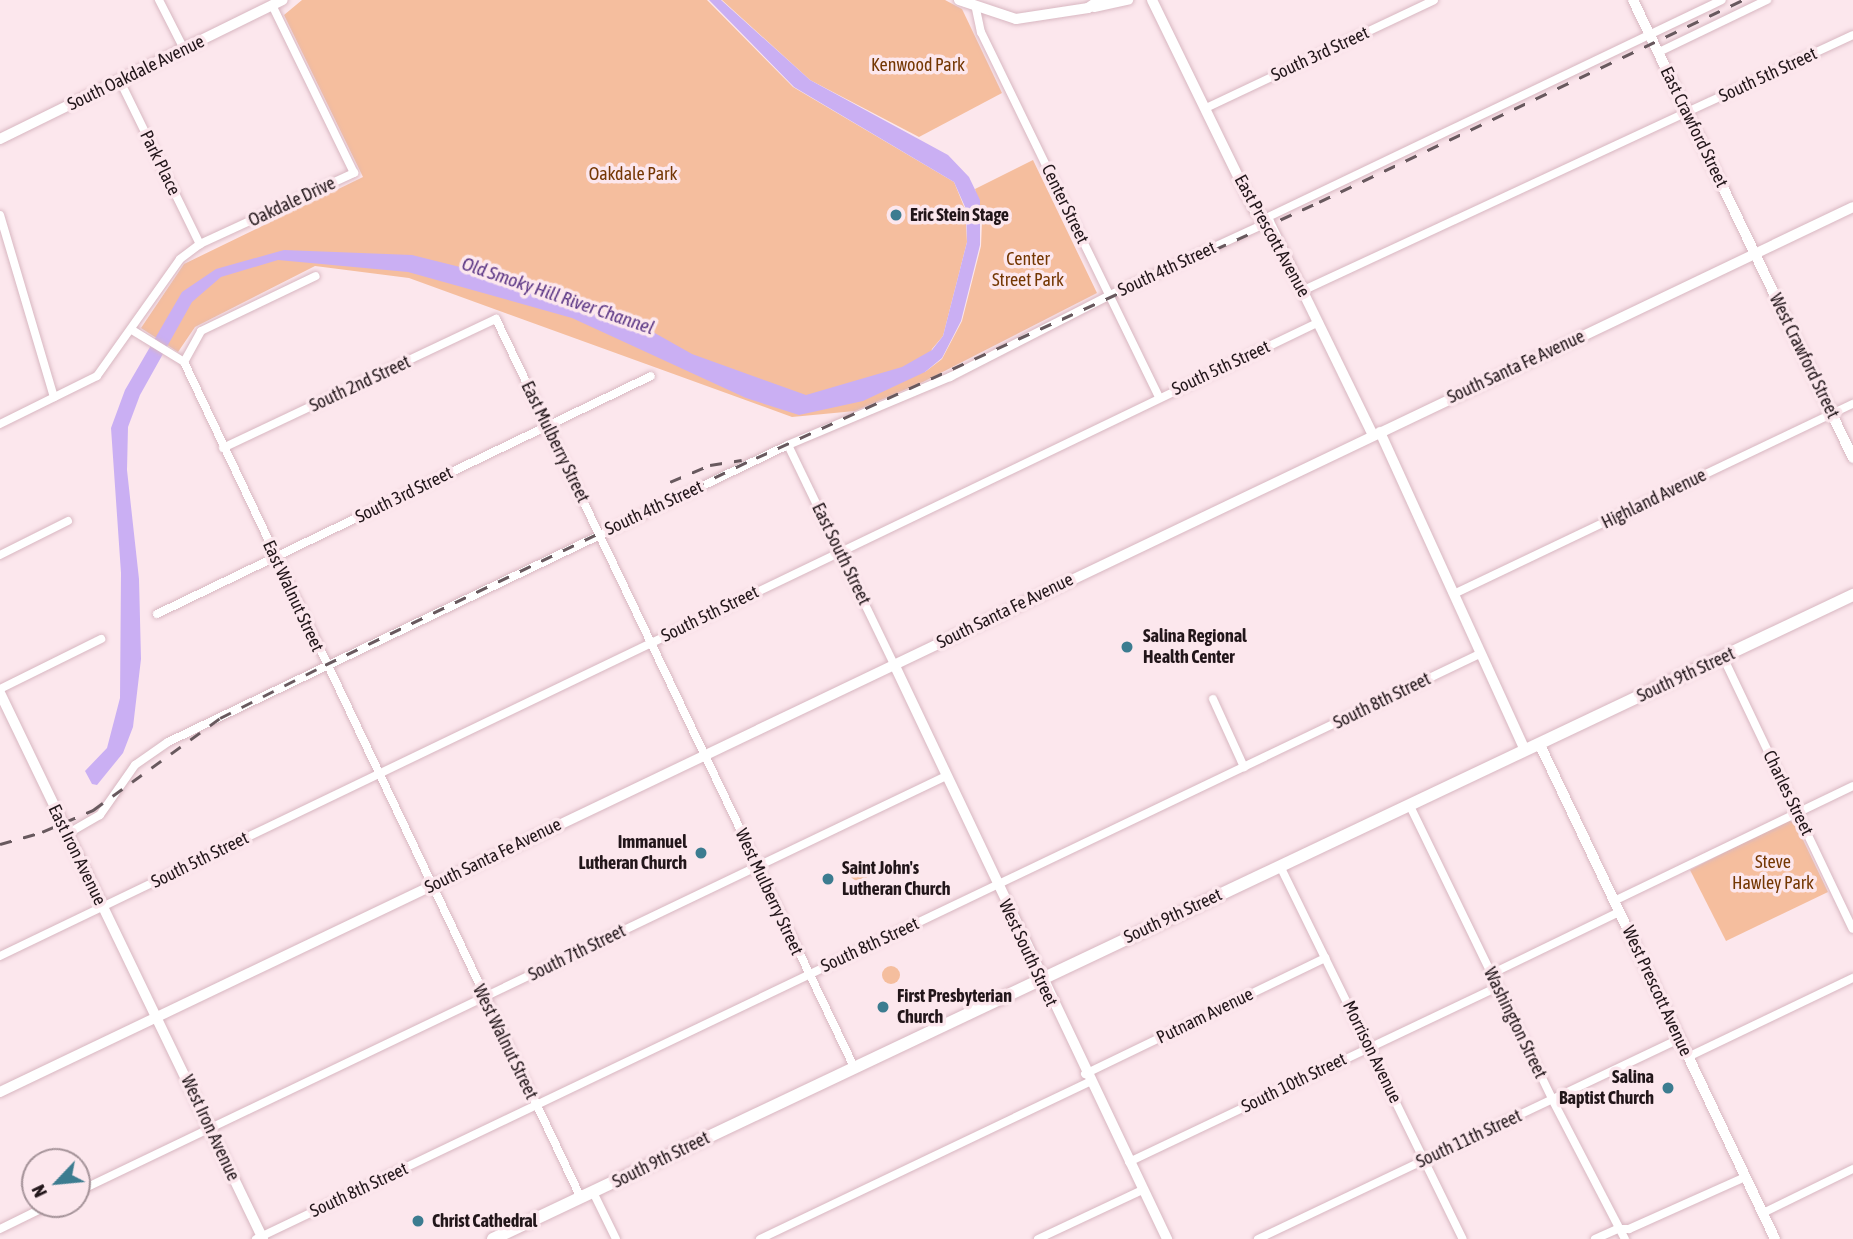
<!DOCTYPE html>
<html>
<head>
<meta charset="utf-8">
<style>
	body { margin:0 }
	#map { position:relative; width:1853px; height:1239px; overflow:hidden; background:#fce7ed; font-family:"Asap Condensed",sans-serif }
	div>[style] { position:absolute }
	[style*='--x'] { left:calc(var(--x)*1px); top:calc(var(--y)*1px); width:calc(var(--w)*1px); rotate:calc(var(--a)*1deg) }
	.green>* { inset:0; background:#f5be9e }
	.round { border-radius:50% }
	.water>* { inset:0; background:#caaff3 }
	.roads { filter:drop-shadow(0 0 2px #d8b7c1) drop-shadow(0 0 2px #d8b7c1) }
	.minor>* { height:8px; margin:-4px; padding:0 4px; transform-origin:4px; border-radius:4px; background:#fff }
	.tertiary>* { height:10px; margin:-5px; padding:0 5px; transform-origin:5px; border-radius:5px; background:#fff }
	.secondary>* { height:10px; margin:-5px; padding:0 5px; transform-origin:5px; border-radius:5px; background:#fff }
	.primary>* { height:12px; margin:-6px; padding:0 6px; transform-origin:6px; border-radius:6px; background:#fff }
	.rail>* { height:2.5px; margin-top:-1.25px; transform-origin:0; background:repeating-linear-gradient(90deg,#68595e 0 12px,transparent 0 24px) }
	.dots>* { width:19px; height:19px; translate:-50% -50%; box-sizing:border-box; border:4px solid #fce7ed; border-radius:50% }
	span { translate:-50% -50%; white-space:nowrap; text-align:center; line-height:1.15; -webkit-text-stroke:7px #fce7ed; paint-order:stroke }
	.street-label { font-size:18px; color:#22161a }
	.park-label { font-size:18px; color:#743703 }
	.poi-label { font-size:18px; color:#22161a; font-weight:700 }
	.left { translate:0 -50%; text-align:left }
	.right { translate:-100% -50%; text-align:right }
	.water-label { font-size:19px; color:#5a3584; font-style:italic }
	.north { position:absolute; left:21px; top:1148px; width:70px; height:70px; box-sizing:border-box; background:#fce7ed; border:2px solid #a59399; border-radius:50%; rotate:244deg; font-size:19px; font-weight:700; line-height:28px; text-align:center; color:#22161a }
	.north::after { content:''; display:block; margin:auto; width:24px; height:32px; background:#3c7c90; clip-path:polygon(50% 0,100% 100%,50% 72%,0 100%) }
</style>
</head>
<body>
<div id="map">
	<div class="green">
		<div style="clip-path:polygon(302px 0,707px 0,793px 87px,954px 182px,965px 209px,967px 242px,943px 336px,932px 349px,925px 372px,942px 359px,962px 321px,981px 246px,982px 221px,975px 189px,1033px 160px,1097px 293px,923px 382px,855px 411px,792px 417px,409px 278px,315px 266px,195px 327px,178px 352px,141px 328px,184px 264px,363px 177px,284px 15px)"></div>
		<div style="clip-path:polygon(722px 0,945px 0,962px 9px,1002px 93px,919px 137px,810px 80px)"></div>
		<div style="clip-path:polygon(1788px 820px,1795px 823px,1828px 892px,1726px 941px,1690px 870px)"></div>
		<div class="round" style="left:849px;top:861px;width:20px;height:20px"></div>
		<div class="round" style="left:882px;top:966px;width:18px;height:18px"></div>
	</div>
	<div class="water">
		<div style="clip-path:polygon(709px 0,721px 0,810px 80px,948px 155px,969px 177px,980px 200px,980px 245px,961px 321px,942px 358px,925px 372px,863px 401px,799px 415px,746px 398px,572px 318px,408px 272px,278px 260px,221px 277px,192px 302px,140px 395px,128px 427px,127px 470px,139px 579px,141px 659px,133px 727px,123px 753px,97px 785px,92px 784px,85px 771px,107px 748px,120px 698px,121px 573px,111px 428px,125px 390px,182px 292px,216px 269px,284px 250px,412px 255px,548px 289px,653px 332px,692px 354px,806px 395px,902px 367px,932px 350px,943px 336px,967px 242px,966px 209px,954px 182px,794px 87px)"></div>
	</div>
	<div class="roads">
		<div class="minor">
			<div style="--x:159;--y:0;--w:55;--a:63"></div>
			<div style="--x:976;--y:9;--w:24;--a:78"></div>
			<div style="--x:981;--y:32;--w:406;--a:64"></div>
			<div style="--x:1659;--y:52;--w:120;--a:-25.7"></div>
			<div style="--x:120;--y:81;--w:182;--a:63.9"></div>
			<div style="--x:1206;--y:108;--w:252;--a:-25.3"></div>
			<div style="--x:0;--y:215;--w:190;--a:73.5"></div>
			<div style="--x:1266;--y:218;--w:505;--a:-25.55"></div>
			<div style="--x:1304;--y:290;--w:605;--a:-24.91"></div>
			<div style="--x:132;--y:330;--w:61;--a:31.6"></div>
			<div style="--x:184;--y:362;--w:925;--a:64.6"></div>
			<div style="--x:184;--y:362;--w:35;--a:-61"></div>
			<div style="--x:201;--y:331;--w:127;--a:-25.6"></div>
			<div style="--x:0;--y:424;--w:108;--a:-26.3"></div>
			<div style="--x:97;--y:376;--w:143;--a:-54.6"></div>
			<div style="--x:180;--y:259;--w:25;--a:-37"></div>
			<div style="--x:200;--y:244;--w:170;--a:-24.8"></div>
			<div style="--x:354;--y:173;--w:185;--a:-116"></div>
			<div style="--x:788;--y:445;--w:243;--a:64.2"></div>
			<div style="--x:223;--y:448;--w:302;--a:-25.3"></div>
			<div style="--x:496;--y:319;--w:829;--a:64.42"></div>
			<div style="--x:0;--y:555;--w:76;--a:-26.6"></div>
			<div style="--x:1454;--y:594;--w:442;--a:-25.5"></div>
			<div style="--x:157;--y:614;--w:548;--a:-25.72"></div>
			<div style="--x:1723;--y:657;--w:301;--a:64.5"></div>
			<div style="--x:0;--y:689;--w:113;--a:-26.3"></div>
			<div style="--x:1213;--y:699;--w:75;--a:65.5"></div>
			<div style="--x:1409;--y:804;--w:328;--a:64.1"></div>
			<div style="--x:1552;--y:1099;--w:158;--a:62.5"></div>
			<div style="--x:67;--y:834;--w:38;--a:-30"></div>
			<div style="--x:100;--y:815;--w:61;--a:-55"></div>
			<div style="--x:135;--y:765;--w:40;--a:-34.9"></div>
			<div style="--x:168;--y:742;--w:687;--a:-25.6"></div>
			<div style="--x:788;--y:445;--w:176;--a:-22.8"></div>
			<div style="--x:950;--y:377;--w:180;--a:-27.1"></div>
			<div style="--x:1110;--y:295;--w:175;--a:-24.7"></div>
			<div style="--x:1280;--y:866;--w:415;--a:63.9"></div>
			<div style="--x:1614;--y:901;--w:265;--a:-25.7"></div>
			<div style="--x:0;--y:956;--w:1463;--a:-25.67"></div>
			<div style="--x:1491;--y:974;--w:142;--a:-25.8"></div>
			<div style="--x:1688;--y:1057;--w:183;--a:-25.6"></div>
			<div style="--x:1085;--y:1074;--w:267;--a:-25.8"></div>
			<div style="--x:1129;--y:1162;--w:407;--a:-25.4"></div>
			<div style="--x:77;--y:1192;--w:961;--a:-25.58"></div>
			<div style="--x:593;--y:1192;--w:52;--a:63.9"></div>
			<div style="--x:1763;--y:1213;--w:100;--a:-26.1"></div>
			<div style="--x:0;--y:1229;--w:57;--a:-26.1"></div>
			<div style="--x:256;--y:1239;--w:1357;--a:-25.55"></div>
			<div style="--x:760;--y:1239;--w:365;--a:-25.5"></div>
			<div style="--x:1038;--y:1239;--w:115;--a:-25.2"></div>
			<div style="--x:1258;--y:1239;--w:467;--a:-25.4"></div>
			<div style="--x:1595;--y:1239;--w:24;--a:-24"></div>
			<div style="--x:1617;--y:1229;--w:12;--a:0"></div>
			<div style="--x:1629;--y:1229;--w:127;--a:-24.1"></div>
		</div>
		<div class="tertiary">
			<div style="--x:959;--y:0;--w:60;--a:18.4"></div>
			<div style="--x:1016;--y:19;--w:73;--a:-8.7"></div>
			<div style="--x:1088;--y:8;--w:14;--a:-34"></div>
			<div style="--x:1152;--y:0;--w:235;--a:64"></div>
			<div style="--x:1255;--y:211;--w:18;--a:38"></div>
			<div style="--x:1269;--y:222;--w:237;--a:64"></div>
			<div style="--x:1094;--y:7;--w:35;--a:-12"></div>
			<div style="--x:0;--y:139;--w:315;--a:-26.2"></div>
			<div style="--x:1380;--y:432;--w:349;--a:65.5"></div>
			<div style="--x:894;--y:664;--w:637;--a:64.6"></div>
			<div style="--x:0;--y:693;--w:606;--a:64.28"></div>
			<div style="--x:1539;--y:743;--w:549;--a:64.55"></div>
		</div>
		<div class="secondary">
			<div style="--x:1633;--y:0;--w:508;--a:64.34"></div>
			<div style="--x:0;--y:1092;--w:2053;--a:-25.53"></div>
		</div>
		<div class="primary">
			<div style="--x:493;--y:1239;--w:1505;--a:-25.34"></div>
		</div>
	</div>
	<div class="rail">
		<div style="--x:670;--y:482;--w:43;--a:-23"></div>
		<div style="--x:710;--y:465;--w:32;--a:-9"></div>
		<div style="--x:0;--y:844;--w:44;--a:-15.9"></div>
		<div style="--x:42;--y:832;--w:56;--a:-23.3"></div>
		<div style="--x:93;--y:810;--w:157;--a:-35.9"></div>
		<div style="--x:220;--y:718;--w:118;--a:-26.8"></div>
		<div style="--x:325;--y:665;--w:478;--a:-25.7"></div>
		<div style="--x:756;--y:458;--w:618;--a:-24.45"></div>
		<div style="--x:1319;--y:202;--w:469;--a:-25.5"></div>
	</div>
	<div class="dots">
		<div style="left:896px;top:215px;background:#3c7c90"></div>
		<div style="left:1127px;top:647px;background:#3c7c90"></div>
		<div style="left:701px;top:853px;background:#3c7c90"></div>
		<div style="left:828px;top:879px;background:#3c7c90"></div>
		<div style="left:883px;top:1007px;background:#3c7c90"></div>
		<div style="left:1668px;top:1088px;background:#3c7c90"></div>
		<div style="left:418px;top:1221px;background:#3c7c90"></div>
	</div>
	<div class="street-label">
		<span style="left:1320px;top:54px;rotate:-25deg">South 3rd Street</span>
		<span style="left:136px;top:73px;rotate:-26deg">South Oakdale Avenue</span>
		<span style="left:1768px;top:75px;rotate:-25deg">South 5th Street</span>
		<span style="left:1694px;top:127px;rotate:64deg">East Crawford Street</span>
		<span style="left:160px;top:163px;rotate:64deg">Park Place</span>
		<span style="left:292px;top:202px;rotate:-25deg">Oakdale Drive</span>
		<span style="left:1065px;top:204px;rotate:64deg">Center Street</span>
		<span style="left:1272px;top:236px;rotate:61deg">East Prescott Avenue</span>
		<span style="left:1167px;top:269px;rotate:-25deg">South 4th Street</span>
		<span style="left:1804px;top:356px;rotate:64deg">West Crawford Street</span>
		<span style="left:1516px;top:367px;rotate:-25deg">South Santa Fe Avenue</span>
		<span style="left:1221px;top:368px;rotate:-25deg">South 5th Street</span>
		<span style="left:360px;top:384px;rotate:-25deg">South 2nd Street</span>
		<span style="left:555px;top:442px;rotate:64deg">East Mulberry Street</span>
		<span style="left:404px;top:495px;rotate:-26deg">South 3rd Street</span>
		<span style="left:1654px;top:499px;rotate:-26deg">Highland Avenue</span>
		<span style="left:654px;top:508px;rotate:-25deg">South 4th Street</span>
		<span style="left:841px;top:554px;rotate:64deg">East South Street</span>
		<span style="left:293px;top:596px;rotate:65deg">East Walnut Street</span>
		<span style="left:1005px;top:611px;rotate:-26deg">South Santa Fe Avenue</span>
		<span style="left:710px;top:614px;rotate:-26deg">South 5th Street</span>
		<span style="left:1686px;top:675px;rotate:-25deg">South 9th Street</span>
		<span style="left:1382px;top:701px;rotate:-26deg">South 8th Street</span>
		<span style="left:1788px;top:793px;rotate:64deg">Charles Street</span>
		<span style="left:77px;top:855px;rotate:64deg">East Iron Avenue</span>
		<span style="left:493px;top:856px;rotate:-26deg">South Santa Fe Avenue</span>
		<span style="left:200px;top:860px;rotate:-26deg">South 5th Street</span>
		<span style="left:769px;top:892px;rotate:65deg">West Mulberry Street</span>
		<span style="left:1173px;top:916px;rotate:-25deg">South 9th Street</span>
		<span style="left:870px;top:945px;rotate:-25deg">South 8th Street</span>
		<span style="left:577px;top:953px;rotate:-26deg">South 7th Street</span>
		<span style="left:1028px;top:953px;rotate:65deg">West South Street</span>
		<span style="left:1657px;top:991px;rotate:65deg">West Prescott Avenue</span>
		<span style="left:1205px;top:1016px;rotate:-26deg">Putnam Avenue</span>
		<span style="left:1515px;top:1023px;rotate:64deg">Washington Street</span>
		<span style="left:505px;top:1042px;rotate:64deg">West Walnut Street</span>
		<span style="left:1372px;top:1052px;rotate:64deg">Morrison Avenue</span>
		<span style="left:1294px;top:1083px;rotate:-26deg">South 10th Street</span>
		<span style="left:210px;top:1128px;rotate:65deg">West Iron Avenue</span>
		<span style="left:1469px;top:1139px;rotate:-25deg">South 11th Street</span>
		<span style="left:661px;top:1160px;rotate:-26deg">South 9th Street</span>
		<span style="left:359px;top:1190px;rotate:-25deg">South 8th Street</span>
	</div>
	<div class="park-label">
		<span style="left:918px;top:65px">Kenwood Park</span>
		<span style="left:633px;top:174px">Oakdale Park</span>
		<span style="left:1028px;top:270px">Center<br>Street Park</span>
		<span style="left:1773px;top:873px">Steve<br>Hawley Park</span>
	</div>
	<div class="poi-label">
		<span class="left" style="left:910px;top:215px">Eric Stein Stage</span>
		<span class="left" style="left:1143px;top:647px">Salina Regional<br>Health Center</span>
		<span class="right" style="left:687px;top:853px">Immanuel<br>Lutheran Church</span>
		<span class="left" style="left:842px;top:879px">Saint John's<br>Lutheran Church</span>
		<span class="left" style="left:897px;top:1007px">First Presbyterian<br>Church</span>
		<span class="right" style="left:1654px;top:1088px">Salina<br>Baptist Church</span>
		<span class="left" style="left:432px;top:1221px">Christ Cathedral</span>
	</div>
	<div class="water-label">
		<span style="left:558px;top:296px;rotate:19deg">Old Smoky Hill River Channel</span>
	</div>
	<div class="north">N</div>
</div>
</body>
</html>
